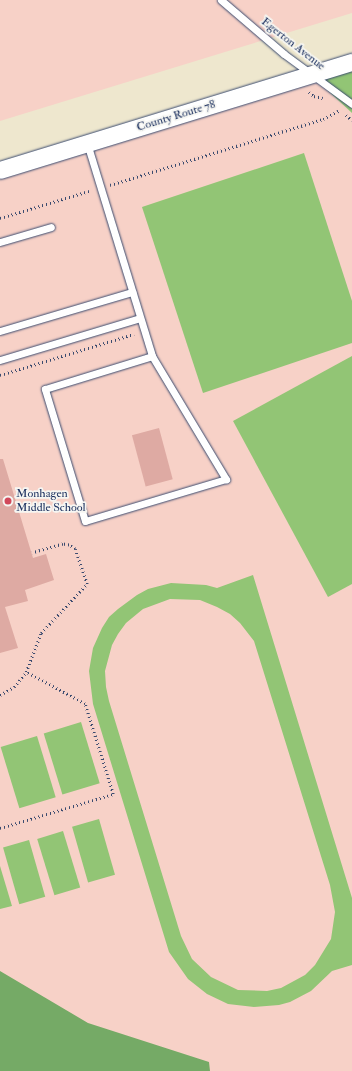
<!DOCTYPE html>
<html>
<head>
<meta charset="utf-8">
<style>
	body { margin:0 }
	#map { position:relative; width:352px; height:1071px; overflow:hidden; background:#eee7ce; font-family:"IM FELL Double Pica",serif }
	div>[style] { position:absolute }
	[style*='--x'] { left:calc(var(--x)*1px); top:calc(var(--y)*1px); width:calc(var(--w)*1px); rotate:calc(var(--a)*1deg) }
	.built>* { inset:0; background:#f7d1c7 }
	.green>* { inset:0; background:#92c575; transform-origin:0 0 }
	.forest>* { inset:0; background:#75aa66 }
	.building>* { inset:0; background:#deaaa3; transform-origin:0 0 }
	.path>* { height:2.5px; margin-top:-1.25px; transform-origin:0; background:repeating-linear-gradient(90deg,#3b4b6f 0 1px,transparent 0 4px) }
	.roads { filter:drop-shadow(0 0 1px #3b4b6f) drop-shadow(0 0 1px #3b4b6f) }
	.service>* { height:7px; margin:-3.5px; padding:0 3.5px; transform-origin:3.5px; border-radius:3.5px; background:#fff }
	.tertiary>* { height:17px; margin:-8.5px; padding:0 8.5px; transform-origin:8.5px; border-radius:8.5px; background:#fff }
	.dots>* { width:11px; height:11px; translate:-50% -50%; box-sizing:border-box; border:2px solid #f6f6f2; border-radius:50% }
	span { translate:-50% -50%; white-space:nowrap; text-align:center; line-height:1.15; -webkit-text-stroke:3.5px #f6f6f2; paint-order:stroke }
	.street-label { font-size:12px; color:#1b2f5e }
	.poi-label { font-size:12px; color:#1b2f5e }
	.left { translate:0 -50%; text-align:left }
</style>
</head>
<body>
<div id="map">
	<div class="built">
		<div style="clip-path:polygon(0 0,352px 0,352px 13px,0 121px)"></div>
		<div style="clip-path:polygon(312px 76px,352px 113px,352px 1071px,0 1071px,0 171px)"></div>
	</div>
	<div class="green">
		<div style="clip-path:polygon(352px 64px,352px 113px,312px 76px)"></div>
		<div style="clip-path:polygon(304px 153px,352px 301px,352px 343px,203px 393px,142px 207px)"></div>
		<div style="clip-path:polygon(352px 356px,352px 584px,328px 597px,233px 421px)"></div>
		<div style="clip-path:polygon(evenodd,253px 575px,352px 898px,352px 965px,332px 971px,311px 991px,290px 1002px,279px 1005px,254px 1007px,228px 1004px,207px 994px,188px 979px,169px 952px,93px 704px,89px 671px,93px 648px,102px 628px,109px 617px,118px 609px,137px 595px,148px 589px,171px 583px,206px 585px,217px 588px,253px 575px,170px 599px,200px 600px,217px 607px,230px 614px,240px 623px,254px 641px,330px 885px,335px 912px,331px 939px,315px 965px,305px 975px,281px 988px,267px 991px,238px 990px,211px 977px,192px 959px,181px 936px,109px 701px,106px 687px,105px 671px,112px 645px,118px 634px,126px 623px,143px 609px,170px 599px)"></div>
		<div style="left:81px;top:722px;width:64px;height:39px;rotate:73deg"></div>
		<div style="left:37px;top:736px;width:64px;height:38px;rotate:73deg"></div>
		<div style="left:99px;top:819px;width:58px;height:28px;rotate:74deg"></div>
		<div style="left:63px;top:831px;width:59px;height:27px;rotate:73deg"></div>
		<div style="left:29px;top:840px;width:59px;height:27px;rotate:74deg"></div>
		<div style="clip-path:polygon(0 866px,12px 906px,0 909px)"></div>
	</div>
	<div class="forest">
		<div style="clip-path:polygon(0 971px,88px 1023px,209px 1062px,210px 1071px,0 1071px)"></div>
	</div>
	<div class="building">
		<div style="left:159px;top:428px;width:53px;height:28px;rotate:75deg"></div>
		<div style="clip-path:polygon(0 459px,3px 459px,33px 558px,46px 554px,54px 580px,25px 590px,28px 601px,5px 607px,18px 648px,0 653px)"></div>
	</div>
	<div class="path">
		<div style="--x:309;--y:92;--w:6;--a:39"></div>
		<div style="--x:314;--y:96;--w:9;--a:13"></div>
		<div style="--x:346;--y:115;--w:8;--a:40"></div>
		<div style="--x:110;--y:185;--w:223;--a:-17.2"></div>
		<div style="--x:323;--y:119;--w:19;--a:-28"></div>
		<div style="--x:0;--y:218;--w:93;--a:-16.9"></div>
		<div style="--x:0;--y:375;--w:140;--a:-17"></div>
		<div style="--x:0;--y:695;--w:16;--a:-30"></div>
		<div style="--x:14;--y:687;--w:19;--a:-51"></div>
		<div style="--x:26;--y:672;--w:42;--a:-69"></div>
		<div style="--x:41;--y:633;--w:67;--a:-46.8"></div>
		<div style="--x:87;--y:584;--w:37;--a:-109"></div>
		<div style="--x:75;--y:549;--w:7;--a:-146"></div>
		<div style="--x:69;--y:545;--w:6;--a:-171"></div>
		<div style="--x:63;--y:544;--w:32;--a:164"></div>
		<div style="--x:0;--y:828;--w:118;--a:-16.7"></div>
		<div style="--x:113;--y:794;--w:94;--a:-107.3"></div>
		<div style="--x:85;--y:704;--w:67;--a:-151.5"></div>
	</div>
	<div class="roads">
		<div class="service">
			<div style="--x:221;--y:0;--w:83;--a:40.6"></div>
			<div style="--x:284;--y:54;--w:84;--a:36.3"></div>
			<div style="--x:87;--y:143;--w:223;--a:73"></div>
			<div style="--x:152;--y:356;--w:144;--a:59"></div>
			<div style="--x:226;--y:479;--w:147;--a:163.4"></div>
			<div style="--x:85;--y:521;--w:138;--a:-106.9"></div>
			<div style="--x:45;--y:389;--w:112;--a:-17.1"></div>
			<div style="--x:0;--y:242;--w:53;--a:-16.4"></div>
			<div style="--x:0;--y:331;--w:138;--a:-16.5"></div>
			<div style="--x:0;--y:360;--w:146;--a:-16.7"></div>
		</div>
		<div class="tertiary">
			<div style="--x:0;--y:170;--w:368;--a:-17.1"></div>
		</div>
	</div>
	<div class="dots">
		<div style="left:8px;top:501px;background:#d1495b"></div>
	</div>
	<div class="street-label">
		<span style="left:293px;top:44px;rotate:38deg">Egerton Avenue</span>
		<span style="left:176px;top:116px;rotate:-17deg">County Route 78</span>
	</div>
	<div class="poi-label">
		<span class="left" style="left:16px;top:501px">Monhagen<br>Middle School</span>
	</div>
</div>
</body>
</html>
